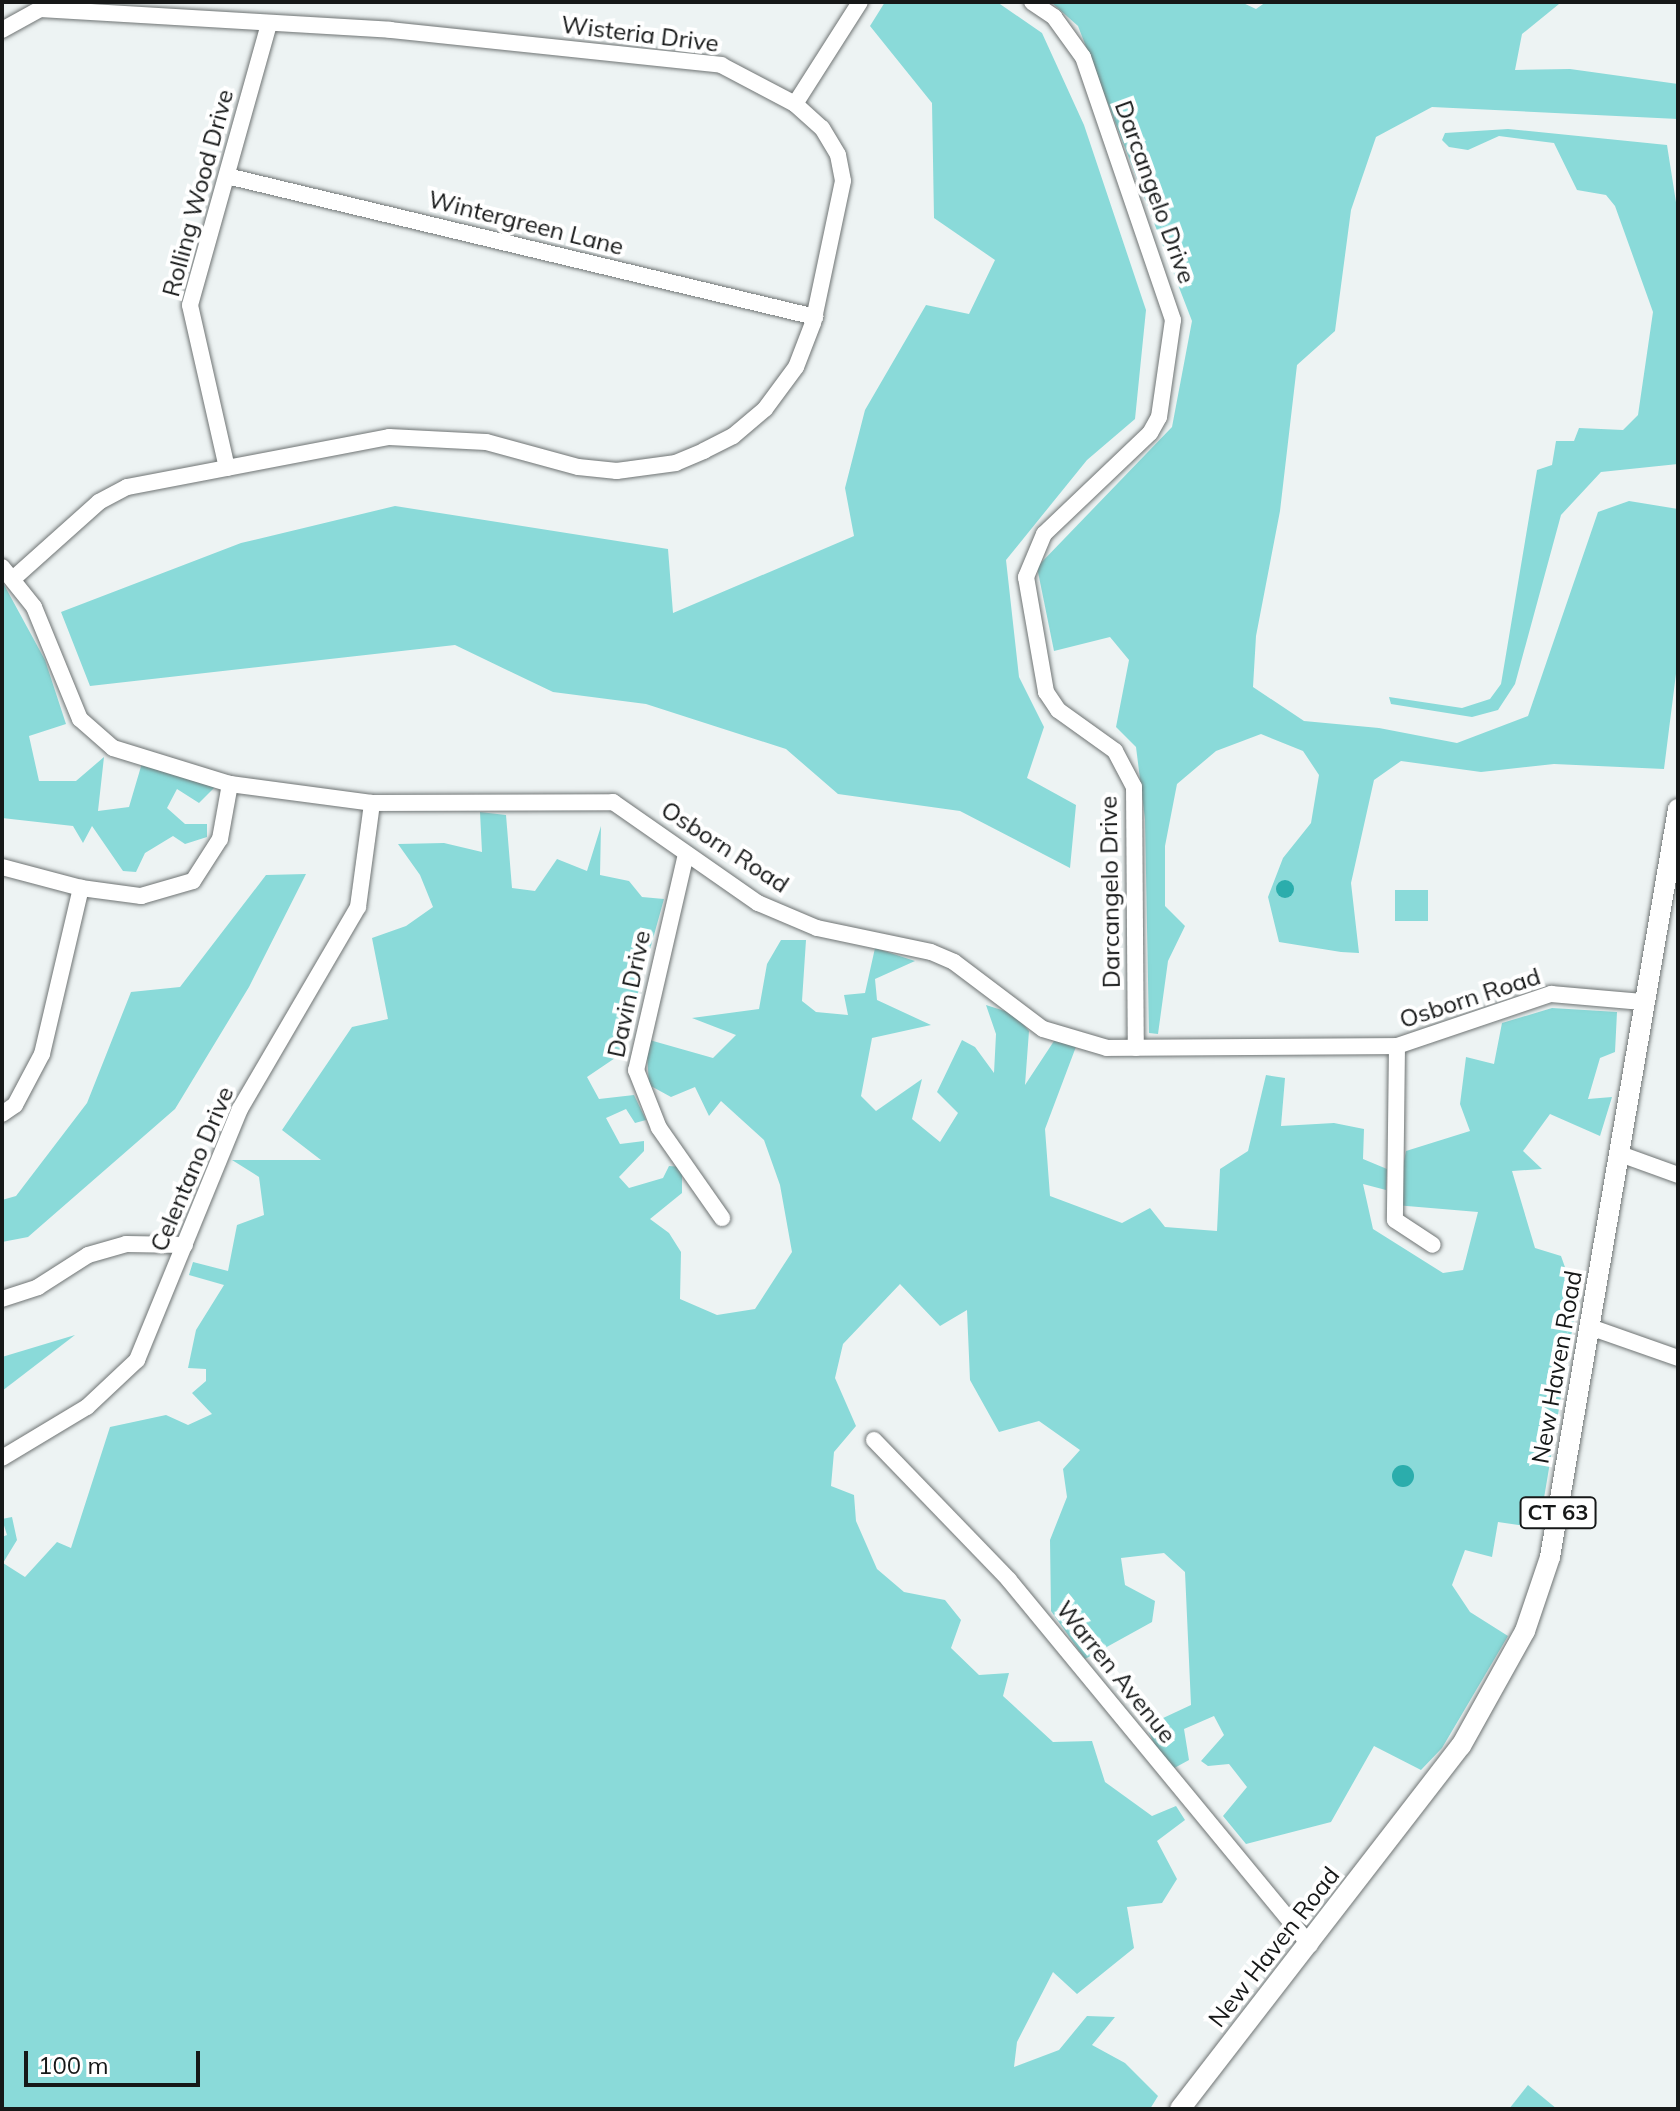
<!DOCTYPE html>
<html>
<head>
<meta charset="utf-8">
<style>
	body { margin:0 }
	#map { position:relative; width:1680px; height:2111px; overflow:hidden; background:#edf3f3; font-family:Mulish,sans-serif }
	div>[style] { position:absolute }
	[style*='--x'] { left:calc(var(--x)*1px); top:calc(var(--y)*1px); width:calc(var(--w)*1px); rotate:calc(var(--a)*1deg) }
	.green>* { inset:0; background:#8adad9; transform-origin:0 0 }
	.water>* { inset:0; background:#2badac }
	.round { border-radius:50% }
	.roads { filter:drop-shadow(0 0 2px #6f7474) drop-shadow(0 0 2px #6f7474) }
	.minor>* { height:16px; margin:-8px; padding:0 8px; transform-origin:8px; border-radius:8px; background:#fff }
	.major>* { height:20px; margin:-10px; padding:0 10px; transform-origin:10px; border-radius:10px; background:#fff }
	span { translate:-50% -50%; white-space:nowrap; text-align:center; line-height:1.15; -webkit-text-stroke:8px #fff; paint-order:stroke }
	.shield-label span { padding:2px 6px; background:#fff; border:2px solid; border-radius:6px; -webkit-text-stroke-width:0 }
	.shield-label { font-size:22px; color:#161818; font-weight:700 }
	.street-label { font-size:24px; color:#161818 }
	.frame { position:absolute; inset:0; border:4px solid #161818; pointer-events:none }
	.scale { position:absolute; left:24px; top:2051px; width:176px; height:36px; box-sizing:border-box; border:4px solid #161818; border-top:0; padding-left:10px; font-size:24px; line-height:28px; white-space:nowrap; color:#161818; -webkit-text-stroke:6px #fff; paint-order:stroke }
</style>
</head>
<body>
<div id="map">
	<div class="green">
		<div style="clip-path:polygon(885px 2px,997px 2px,1042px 33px,1084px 125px,1146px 310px,1135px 419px,1087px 460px,1006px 560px,1019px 677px,1044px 727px,1027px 778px,1076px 805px,1070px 868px,960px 811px,838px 794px,786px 749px,646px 704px,553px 692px,455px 645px,90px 686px,61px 612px,241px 543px,395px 506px,668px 549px,673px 613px,854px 536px,845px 488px,865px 410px,926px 305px,969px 314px,995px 260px,934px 218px,932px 103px,870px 26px)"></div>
		<div style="clip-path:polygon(1051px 2px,1241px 2px,1256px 9px,1266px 2px,1575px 2px,1559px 4px,1522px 34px,1515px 70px,1570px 69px,1678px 84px,1678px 119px,1432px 107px,1376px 137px,1351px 210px,1335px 331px,1297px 365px,1280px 511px,1256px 636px,1253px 687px,1304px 721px,1379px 728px,1457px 743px,1528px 716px,1598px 512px,1629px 501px,1678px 509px,1678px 658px,1664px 769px,1554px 764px,1481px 772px,1401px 761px,1374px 780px,1351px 883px,1359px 953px,1341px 952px,1279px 942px,1268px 897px,1283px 858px,1311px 823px,1319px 775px,1303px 751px,1261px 734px,1216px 751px,1177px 784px,1165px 846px,1165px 906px,1185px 926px,1168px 961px,1158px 1034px,1149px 1033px,1145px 819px,1136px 747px,1116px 727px,1129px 660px,1110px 637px,1054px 651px,1037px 567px,1172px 427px,1192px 321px,1078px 26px)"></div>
		<div style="clip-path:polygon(1508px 129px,1667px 145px,1678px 215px,1678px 464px,1601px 472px,1561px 515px,1515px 684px,1498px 710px,1472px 717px,1391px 704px,1389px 697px,1462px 708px,1490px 699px,1501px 684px,1537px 470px,1552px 465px,1556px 441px,1574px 441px,1579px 428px,1623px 430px,1638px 415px,1653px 312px,1615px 206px,1606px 195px,1577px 190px,1554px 143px,1499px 136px,1468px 150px,1449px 147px,1442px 140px,1445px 133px)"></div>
		<div style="clip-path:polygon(2px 581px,45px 660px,66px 724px,29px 736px,39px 781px,76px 781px,104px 757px,98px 811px,129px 807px,142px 763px,215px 787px,199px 803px,177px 789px,167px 808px,185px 824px,207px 824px,207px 837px,185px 844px,173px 836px,145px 853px,136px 872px,123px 871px,92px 826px,83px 843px,73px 826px,2px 818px)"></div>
		<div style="clip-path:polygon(480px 812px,506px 815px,512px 888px,535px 891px,557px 859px,587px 871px,601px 826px,600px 875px,629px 881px,642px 897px,664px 899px,621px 1054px,587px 1077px,599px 1099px,634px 1095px,646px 1120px,635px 1123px,626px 1109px,606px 1118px,620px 1144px,644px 1141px,644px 1151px,619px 1177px,629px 1188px,663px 1178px,669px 1166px,682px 1167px,682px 1193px,650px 1219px,669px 1233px,681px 1252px,680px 1299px,717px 1315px,755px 1309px,792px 1252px,780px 1185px,764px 1140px,721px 1101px,709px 1116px,695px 1087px,671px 1097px,649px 1085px,646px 1039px,713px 1058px,736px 1035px,692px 1018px,759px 1009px,767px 964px,781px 940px,806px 940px,802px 1001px,816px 1012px,848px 1015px,844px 995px,865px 993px,875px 948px,915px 961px,875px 979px,877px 1000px,931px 1025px,872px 1038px,861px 1096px,876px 1111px,922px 1079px,912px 1119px,940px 1142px,958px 1113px,937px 1092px,962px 1040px,975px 1047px,994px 1073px,996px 1034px,986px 1005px,1014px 1014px,1029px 1031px,1025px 1085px,1054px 1041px,1077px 1044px,1045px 1129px,1050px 1196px,1122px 1223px,1150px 1208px,1165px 1227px,1217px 1231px,1220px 1169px,1248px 1151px,1266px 1075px,1285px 1078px,1281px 1126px,1334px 1123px,1364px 1129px,1363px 1159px,1387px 1169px,1386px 1190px,1363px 1184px,1373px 1229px,1443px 1273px,1463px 1270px,1478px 1212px,1395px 1205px,1406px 1151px,1470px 1131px,1460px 1104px,1466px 1057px,1494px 1064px,1502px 1023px,1552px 1008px,1617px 1012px,1615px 1052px,1600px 1058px,1588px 1099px,1612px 1097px,1600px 1136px,1550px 1114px,1523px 1151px,1542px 1169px,1512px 1171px,1535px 1248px,1561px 1256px,1577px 1301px,1539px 1528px,1498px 1522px,1492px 1557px,1465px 1550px,1452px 1585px,1470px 1612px,1508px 1636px,1442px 1748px,1421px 1770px,1374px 1746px,1331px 1822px,1246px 1844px,1223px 1816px,1247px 1787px,1229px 1764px,1208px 1766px,1201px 1761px,1224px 1735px,1214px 1716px,1184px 1729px,1189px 1760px,1167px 1772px,1146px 1726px,1191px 1705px,1185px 1572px,1164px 1553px,1121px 1558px,1125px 1585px,1155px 1601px,1152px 1622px,1085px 1659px,1051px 1611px,1050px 1540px,1067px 1497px,1063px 1469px,1080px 1450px,1039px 1421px,999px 1432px,970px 1380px,967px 1310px,940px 1326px,900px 1284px,843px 1344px,835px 1378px,856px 1426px,834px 1452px,831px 1486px,854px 1495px,856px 1521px,877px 1569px,904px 1592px,945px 1600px,961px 1620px,951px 1648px,979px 1675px,1009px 1673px,1003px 1696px,1053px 1742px,1092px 1741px,1105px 1782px,1152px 1816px,1176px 1806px,1185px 1820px,1157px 1841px,1177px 1879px,1162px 1903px,1127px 1907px,1134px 1948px,1077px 1994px,1053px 1972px,1017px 2042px,1014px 2067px,1059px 2050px,1087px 2016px,1115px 2017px,1092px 2045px,1125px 2063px,1158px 2096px,1150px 2109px,2px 2109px,2px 1537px,7px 1535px,2px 1519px,12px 1517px,17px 1540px,3px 1563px,25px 1577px,57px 1542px,71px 1548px,110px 1427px,166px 1415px,188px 1425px,212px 1414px,192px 1393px,206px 1381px,206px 1369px,188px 1368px,196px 1330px,224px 1285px,189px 1275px,193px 1262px,228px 1271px,237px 1225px,264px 1215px,259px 1177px,232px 1160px,321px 1160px,282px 1130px,352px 1027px,388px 1019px,372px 938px,406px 926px,433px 907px,420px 875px,398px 844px,444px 843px,482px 852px)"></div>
		<div style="clip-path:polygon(306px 874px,249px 987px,175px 1109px,28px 1237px,2px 1242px,2px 1200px,16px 1196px,87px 1103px,131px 992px,180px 987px,266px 875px)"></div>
		<div style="left:1395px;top:890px;width:33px;height:31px"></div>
		<div style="clip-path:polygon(75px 1335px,2px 1391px,2px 1357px)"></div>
		<div style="clip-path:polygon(1528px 2085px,1557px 2109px,1509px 2109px)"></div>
	</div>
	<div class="water">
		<div class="round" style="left:1276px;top:880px;width:18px;height:18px"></div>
		<div class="round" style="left:1392px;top:1465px;width:22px;height:22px"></div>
	</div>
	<div class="roads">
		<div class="minor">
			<div style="--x:1032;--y:2;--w:27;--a:34"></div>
			<div style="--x:1054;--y:17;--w:49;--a:54.1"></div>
			<div style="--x:1083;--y:57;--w:278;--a:71.1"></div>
			<div style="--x:1173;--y:320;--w:98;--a:98.2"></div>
			<div style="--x:1159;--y:417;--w:18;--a:119"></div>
			<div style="--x:1150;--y:433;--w:146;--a:136.4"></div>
			<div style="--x:1044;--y:534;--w:47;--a:112.7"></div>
			<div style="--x:1026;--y:577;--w:117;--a:80.1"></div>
			<div style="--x:1046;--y:692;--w:22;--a:56"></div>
			<div style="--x:1058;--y:710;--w:70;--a:35.7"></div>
			<div style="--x:1115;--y:751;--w:41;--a:62.2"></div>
			<div style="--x:1134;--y:787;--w:261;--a:89.6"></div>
			<div style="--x:2;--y:30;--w:43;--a:-28.9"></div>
			<div style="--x:40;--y:9;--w:351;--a:3.4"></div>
			<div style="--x:390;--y:30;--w:333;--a:6"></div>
			<div style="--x:721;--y:65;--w:84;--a:27.8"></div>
			<div style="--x:795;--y:104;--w:36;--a:42"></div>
			<div style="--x:822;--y:128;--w:31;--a:59"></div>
			<div style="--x:838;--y:155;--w:26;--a:79"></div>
			<div style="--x:843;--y:181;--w:145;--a:101.9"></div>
			<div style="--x:813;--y:323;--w:47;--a:111.1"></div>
			<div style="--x:796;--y:367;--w:52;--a:126.4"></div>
			<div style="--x:765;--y:409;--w:42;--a:139.8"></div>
			<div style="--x:733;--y:436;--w:33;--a:153"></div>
			<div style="--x:704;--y:451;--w:30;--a:157"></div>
			<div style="--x:676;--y:463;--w:60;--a:172.3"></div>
			<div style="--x:617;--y:471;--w:39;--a:-174"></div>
			<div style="--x:578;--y:467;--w:95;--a:-164.8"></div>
			<div style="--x:486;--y:442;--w:97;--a:-177"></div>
			<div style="--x:389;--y:437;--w:267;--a:169.2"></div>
			<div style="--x:127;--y:487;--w:32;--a:152"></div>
			<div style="--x:99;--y:502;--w:114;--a:138.2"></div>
			<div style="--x:795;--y:104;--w:121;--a:-57.5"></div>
			<div style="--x:227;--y:176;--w:605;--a:13.48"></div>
			<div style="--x:227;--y:468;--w:167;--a:-102.8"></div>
			<div style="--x:190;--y:305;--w:292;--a:-74.3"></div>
			<div style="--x:2;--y:567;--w:51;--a:51.3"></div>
			<div style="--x:34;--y:607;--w:121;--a:67.7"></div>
			<div style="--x:80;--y:719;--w:44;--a:41.3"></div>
			<div style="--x:113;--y:748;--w:122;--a:17.1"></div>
			<div style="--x:230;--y:784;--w:143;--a:7.6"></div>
			<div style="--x:372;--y:803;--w:241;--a:-0.2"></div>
			<div style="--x:613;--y:802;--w:177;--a:34.9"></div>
			<div style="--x:758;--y:903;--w:64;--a:23"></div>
			<div style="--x:817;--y:928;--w:116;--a:11.9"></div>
			<div style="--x:931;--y:952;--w:25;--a:23"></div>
			<div style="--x:954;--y:962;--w:111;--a:37"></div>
			<div style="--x:1043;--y:1029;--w:67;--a:16.5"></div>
			<div style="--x:1107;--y:1048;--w:290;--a:-0.4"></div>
			<div style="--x:1397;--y:1046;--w:163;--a:-18.7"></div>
			<div style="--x:1551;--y:994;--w:92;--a:5"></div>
			<div style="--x:686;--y:854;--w:222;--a:103"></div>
			<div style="--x:636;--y:1070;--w:62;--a:68.4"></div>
			<div style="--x:659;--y:1128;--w:110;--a:55"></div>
			<div style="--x:2;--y:867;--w:82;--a:14.9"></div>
			<div style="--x:81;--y:888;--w:61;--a:7.6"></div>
			<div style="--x:141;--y:896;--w:54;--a:-16.1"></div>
			<div style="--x:193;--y:881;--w:50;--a:-57.3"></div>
			<div style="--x:220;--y:839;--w:56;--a:-79.7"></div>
			<div style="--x:1397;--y:1046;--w:174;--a:90.7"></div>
			<div style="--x:1395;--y:1220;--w:45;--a:33.3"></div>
			<div style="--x:2;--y:1114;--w:16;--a:-35"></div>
			<div style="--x:15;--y:1105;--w:58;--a:-62.1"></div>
			<div style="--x:42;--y:1054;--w:171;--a:-76.8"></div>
			<div style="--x:1620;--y:1154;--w:62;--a:19.9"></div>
			<div style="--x:2;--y:1299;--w:38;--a:-18"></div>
			<div style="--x:38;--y:1287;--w:59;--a:-32.6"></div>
			<div style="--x:88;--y:1255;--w:40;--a:-16"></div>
			<div style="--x:126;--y:1244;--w:59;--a:1"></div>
			<div style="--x:1590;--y:1327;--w:93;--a:19.4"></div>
			<div style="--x:874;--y:1440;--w:194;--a:46"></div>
			<div style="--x:1009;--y:1580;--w:473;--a:50.5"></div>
			<div style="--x:2;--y:1458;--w:99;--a:-31"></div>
			<div style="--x:87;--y:1407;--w:69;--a:-43.2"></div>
			<div style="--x:137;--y:1360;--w:271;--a:-67.7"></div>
			<div style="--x:240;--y:1109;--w:234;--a:-59.7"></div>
			<div style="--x:358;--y:907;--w:105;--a:-82.3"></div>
		</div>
		<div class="major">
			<div style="--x:1180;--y:2109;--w:459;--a:-52.3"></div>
			<div style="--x:1461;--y:1746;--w:132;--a:-60.9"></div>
			<div style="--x:1525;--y:1631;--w:78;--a:-71.3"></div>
			<div style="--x:1550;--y:1557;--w:759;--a:-80.29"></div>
		</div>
	</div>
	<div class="shield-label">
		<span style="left:1558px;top:1513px">CT 63</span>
	</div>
	<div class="street-label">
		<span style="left:640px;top:34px;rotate:7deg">Wisteria Drive</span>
		<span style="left:1155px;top:192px;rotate:70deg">Darcangelo Drive</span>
		<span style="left:198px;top:193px;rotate:-75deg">Rolling Wood Drive</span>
		<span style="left:526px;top:223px;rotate:14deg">Wintergreen Lane</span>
		<span style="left:725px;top:847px;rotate:33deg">Osborn Road</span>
		<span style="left:1110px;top:892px;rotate:-91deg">Darcangelo Drive</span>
		<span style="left:629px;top:994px;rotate:-78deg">Davin Drive</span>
		<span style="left:1470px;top:998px;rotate:-18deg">Osborn Road</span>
		<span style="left:192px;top:1169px;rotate:-67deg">Celentano Drive</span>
		<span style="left:1557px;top:1367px;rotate:-80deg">New Haven Road</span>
		<span style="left:1116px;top:1672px;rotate:51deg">Warren Avenue</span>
		<span style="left:1274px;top:1947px;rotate:-52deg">New Haven Road</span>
	</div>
	<div class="frame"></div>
	<div class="scale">100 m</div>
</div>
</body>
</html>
